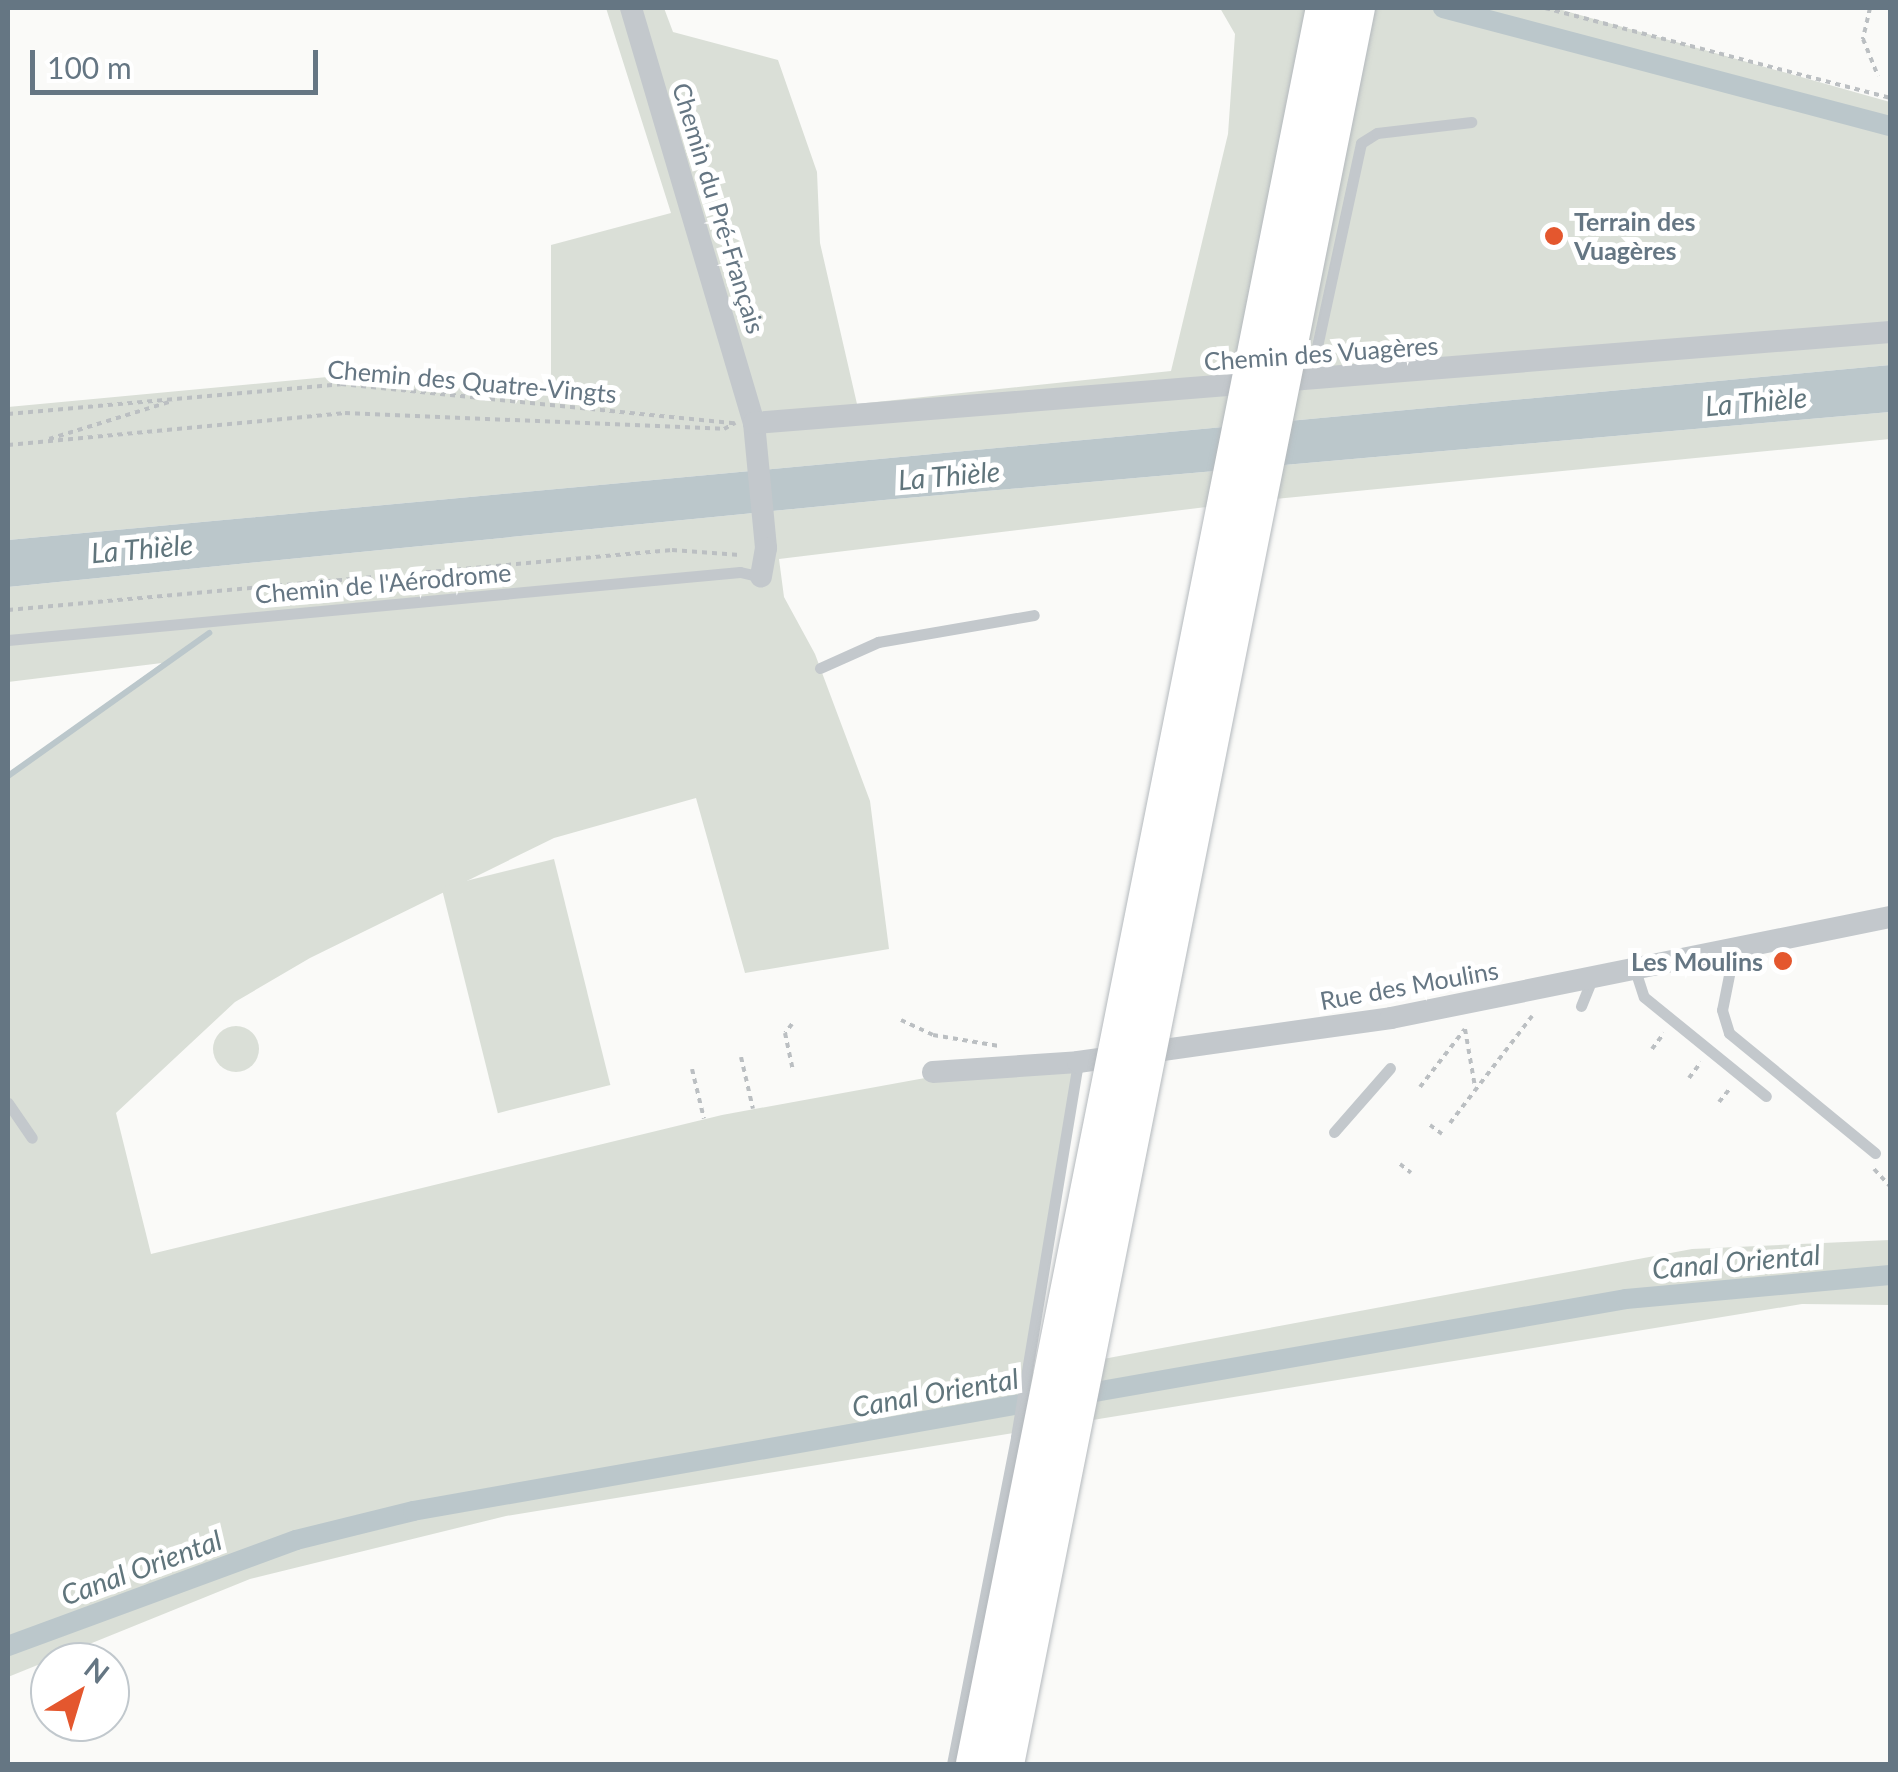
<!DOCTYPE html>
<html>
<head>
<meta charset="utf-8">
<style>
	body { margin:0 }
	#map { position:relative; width:1898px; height:1772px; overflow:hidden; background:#fafaf8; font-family:Lato,sans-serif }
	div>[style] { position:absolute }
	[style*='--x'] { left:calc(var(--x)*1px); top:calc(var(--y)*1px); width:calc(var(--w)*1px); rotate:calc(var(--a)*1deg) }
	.green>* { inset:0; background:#dadfd7; transform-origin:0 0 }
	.round { border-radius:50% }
	.water>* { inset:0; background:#bbc7cb }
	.stream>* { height:6px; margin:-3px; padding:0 3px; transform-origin:3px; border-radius:3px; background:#bbc7cb }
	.canal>* { height:20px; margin:-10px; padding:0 10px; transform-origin:10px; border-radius:10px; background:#bbc7cb }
	.path>* { height:4px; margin-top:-2px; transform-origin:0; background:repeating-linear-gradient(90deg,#bbbfc2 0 5px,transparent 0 10px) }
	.lane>* { height:11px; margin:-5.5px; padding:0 5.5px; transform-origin:5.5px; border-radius:5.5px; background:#c3c8cc }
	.street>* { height:22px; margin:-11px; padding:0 11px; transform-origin:11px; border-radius:11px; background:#c3c8cc }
	.bridges { filter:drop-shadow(0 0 2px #b4b9bd) drop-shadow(0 0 2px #b4b9bd) }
	.highway-bridge>* { height:40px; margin:-20px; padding:0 20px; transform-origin:20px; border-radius:20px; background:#fff }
	.dots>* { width:28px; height:28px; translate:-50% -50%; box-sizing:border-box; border:5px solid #fff; border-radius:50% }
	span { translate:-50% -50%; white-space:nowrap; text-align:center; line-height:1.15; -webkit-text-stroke:10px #fff; paint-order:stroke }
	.street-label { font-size:25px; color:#657683 }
	.poi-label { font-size:25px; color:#657683; font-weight:700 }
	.left { translate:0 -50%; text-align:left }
	.right { translate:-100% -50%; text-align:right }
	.water-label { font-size:28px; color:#60757c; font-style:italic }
	.frame { position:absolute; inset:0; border:10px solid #657683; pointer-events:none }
	.north { position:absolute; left:30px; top:1642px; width:100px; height:100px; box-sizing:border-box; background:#fff; border:2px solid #c1c8cd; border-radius:50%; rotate:38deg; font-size:28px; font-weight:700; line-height:40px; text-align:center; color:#657683 }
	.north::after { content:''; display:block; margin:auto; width:35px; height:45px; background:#e4572e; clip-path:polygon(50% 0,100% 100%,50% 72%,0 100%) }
	.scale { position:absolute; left:30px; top:50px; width:288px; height:45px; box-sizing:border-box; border:5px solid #657683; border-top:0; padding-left:12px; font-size:30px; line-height:35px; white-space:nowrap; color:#657683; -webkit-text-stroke:8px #fff; paint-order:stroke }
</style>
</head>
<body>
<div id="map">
	<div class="green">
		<div style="clip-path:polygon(606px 8px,664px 8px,673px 32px,778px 60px,817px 172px,820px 243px,857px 404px,1171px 371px,1228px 134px,1235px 34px,1220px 8px,1555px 8px,1890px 102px,1890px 365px,8px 540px,8px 407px,338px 376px,551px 393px,551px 245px,671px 213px)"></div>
		<div style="clip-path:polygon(1890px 412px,1890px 439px,1264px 500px,779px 559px,784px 597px,815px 654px,870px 801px,889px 949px,745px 973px,696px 798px,554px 838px,310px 958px,235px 1002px,116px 1113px,151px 1254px,722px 1115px,925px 1078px,1078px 1062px,1028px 1373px,1692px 1249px,1890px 1240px,1890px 1305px,1802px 1304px,506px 1516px,250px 1579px,8px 1677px,8px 776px,162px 663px,8px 682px,8px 587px,884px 500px)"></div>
		<div style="left:554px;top:859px;width:233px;height:116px;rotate:76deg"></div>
		<div class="round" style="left:213px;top:1026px;width:46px;height:46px"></div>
	</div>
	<div class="water">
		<div style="clip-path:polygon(1890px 365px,1890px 412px,884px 500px,8px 587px,8px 540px)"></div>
	</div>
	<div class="stream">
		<div style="--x:8;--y:776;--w:247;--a:-35.4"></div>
	</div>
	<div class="canal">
		<div style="--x:1443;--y:8;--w:462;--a:14.8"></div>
		<div style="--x:1072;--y:1396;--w:562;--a:-9.93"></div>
		<div style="--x:1626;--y:1299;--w:265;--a:-5.2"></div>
		<div style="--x:8;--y:1646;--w:307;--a:-20.2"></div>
		<div style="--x:296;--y:1540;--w:121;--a:-13.9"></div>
		<div style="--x:413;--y:1511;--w:640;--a:-9.99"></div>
	</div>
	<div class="path">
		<div style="--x:1545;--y:8;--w:357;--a:14.6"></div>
		<div style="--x:1870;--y:8;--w:32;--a:103"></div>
		<div style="--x:1863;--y:39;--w:40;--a:68"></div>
		<div style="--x:8;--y:414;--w:334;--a:-5.1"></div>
		<div style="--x:341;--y:384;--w:395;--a:5.7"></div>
		<div style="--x:49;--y:439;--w:126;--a:-17.1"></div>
		<div style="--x:8;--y:445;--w:339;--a:-5.4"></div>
		<div style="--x:345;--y:413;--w:379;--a:2.4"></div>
		<div style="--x:724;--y:429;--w:13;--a:-29"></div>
		<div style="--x:8;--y:610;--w:667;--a:-5.16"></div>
		<div style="--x:672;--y:550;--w:68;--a:4.2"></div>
		<div style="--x:901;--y:1020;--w:35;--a:25"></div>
		<div style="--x:933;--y:1035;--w:67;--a:9.5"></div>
		<div style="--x:792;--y:1024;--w:11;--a:128"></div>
		<div style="--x:785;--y:1033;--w:39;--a:78"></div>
		<div style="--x:1465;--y:1029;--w:59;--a:80.2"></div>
		<div style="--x:1652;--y:1049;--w:20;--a:-53"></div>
		<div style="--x:741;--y:1057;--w:53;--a:77"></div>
		<div style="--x:692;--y:1069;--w:51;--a:76.5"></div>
		<div style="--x:1689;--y:1078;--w:20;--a:-53"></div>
		<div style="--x:1420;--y:1087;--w:73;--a:-52.2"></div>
		<div style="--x:1719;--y:1102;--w:19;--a:-51"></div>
		<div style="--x:1450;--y:1123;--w:135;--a:-52.5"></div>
		<div style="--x:1430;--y:1125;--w:15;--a:37"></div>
		<div style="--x:1400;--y:1164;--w:14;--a:39"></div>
		<div style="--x:1874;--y:1169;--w:23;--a:47"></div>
	</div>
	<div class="lane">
		<div style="--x:1310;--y:379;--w:241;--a:-77.8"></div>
		<div style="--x:1361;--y:143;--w:19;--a:-32"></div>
		<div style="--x:1377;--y:133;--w:95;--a:-6.7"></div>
		<div style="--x:8;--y:640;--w:735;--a:-5.31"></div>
		<div style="--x:740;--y:572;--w:22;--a:13"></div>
		<div style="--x:820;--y:668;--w:64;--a:-24.1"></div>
		<div style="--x:878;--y:642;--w:158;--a:-9.8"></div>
		<div style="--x:1734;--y:950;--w:61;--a:101.3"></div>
		<div style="--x:1722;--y:1010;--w:24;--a:73"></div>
		<div style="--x:1729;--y:1033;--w:189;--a:39.4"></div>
		<div style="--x:1635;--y:970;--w:28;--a:72"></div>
		<div style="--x:1644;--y:997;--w:157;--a:39.1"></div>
		<div style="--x:1581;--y:1006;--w:29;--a:-68"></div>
		<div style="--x:8;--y:1103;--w:42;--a:55.6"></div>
		<div style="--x:1334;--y:1132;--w:85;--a:-48.8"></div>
		<div style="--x:952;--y:1764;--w:333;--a:-78.9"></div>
		<div style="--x:1016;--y:1437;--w:380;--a:-80.6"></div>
	</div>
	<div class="street">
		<div style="--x:631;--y:8;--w:433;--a:73.5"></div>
		<div style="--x:754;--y:423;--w:126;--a:84.5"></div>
		<div style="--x:766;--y:548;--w:29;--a:100"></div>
		<div style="--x:754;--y:423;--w:1140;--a:-4.58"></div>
		<div style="--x:933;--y:1072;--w:145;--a:-3.9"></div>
		<div style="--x:1078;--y:1062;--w:316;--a:-8"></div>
		<div style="--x:1391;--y:1018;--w:509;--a:-11.44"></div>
	</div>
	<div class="bridges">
		<div class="highway-bridge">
			<div style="--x:976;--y:1764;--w:1791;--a:-78.73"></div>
			<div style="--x:1004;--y:1764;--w:1791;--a:-78.7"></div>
		</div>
	</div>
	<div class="dots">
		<div style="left:1554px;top:236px;background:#e4572e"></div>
		<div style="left:1783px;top:961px;background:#e4572e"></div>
	</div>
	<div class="street-label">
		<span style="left:719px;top:208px;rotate:73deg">Chemin du Pré-Français</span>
		<span style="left:1321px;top:353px;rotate:-4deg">Chemin des Vuagères</span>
		<span style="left:472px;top:381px;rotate:5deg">Chemin des Quatre-Vingts</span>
		<span style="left:383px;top:583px;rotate:-5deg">Chemin de l'Aérodrome</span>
		<span style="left:1409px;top:985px;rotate:-10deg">Rue des Moulins</span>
	</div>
	<div class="poi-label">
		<span class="left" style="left:1574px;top:236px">Terrain des<br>Vuagères</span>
		<span class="right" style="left:1763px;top:961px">Les Moulins</span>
	</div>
	<div class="water-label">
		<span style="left:1756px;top:401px;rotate:-5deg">La Thièle</span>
		<span style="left:949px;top:475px;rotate:-5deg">La Thièle</span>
		<span style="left:142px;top:548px;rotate:-5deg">La Thièle</span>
		<span style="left:1736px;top:1261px;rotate:-5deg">Canal Oriental</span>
		<span style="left:935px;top:1392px;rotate:-10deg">Canal Oriental</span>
		<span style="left:141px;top:1567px;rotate:-20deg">Canal Oriental</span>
	</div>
	<div class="frame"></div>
	<div class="north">N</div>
	<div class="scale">100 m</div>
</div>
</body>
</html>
